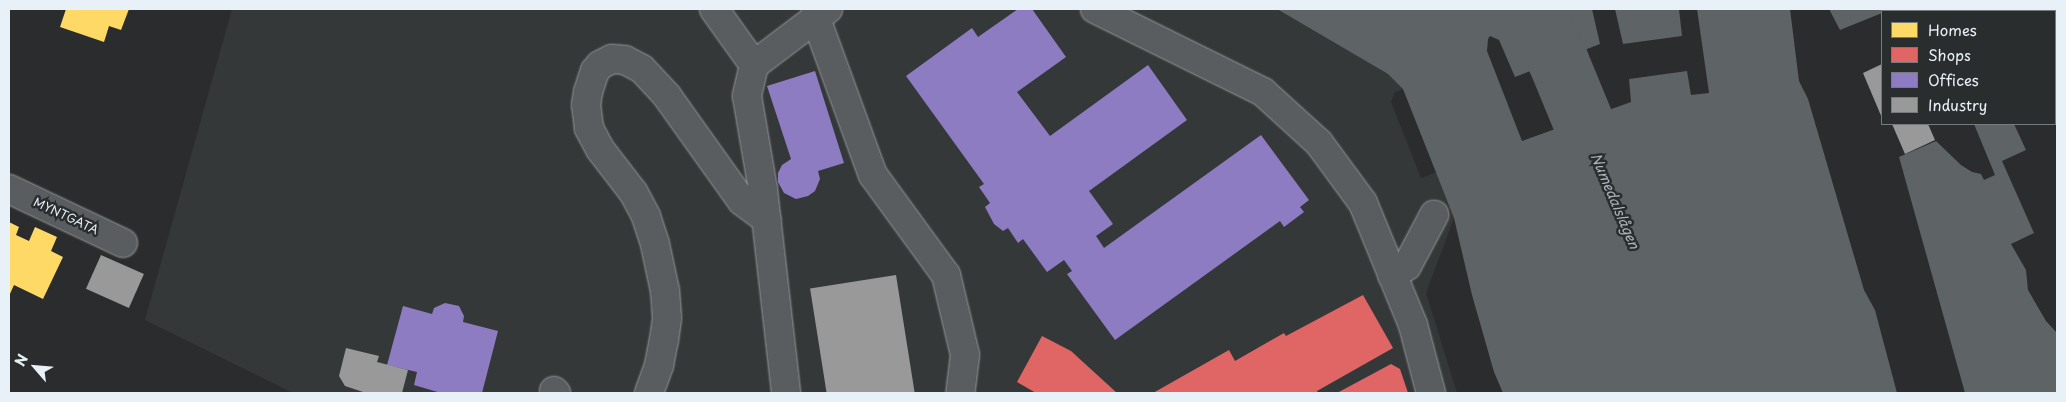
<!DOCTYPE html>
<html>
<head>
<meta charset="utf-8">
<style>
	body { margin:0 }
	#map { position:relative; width:2066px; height:402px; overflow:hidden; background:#2b2c2d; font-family:"Playpen Sans",sans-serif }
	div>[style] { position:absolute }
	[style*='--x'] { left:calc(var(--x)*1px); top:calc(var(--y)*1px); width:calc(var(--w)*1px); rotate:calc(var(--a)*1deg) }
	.built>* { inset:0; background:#353839 }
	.water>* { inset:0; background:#5e6365 }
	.homes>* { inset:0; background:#ffd966 }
	.shops>* { inset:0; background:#e06666 }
	.offices>* { inset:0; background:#8e7cc3 }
	.industry>* { inset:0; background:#999; transform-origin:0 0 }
	.river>* { height:61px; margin:-30.5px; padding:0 30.5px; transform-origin:30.5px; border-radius:30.5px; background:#5e6365 }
	.roads { filter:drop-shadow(0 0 1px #96989a) drop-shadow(0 0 1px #96989a) }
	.minor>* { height:28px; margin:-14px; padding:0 14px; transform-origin:14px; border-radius:14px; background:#5a5d60 }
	span { translate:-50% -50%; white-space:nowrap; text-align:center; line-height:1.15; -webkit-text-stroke:5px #2a2d2e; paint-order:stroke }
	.street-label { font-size:12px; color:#e8f1f8 }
	.water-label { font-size:14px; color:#acb3b9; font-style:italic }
	.frame { position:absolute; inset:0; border:10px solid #e8f1f8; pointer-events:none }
	.legend { position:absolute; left:1881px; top:10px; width:175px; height:115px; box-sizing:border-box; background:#2a2d2e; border:1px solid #767b7f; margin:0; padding:6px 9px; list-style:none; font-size:15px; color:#e8f1f8 }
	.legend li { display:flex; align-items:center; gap:10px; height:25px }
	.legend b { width:25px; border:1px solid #767b7f }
	.north { position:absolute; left:10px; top:342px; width:50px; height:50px; -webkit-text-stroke:4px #2a2d2e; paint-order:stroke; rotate:297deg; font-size:14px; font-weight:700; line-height:20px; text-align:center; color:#e8f1f8 }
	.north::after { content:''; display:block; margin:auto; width:18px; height:22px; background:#e8f1f8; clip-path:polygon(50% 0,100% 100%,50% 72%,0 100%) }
</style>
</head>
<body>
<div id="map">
	<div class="built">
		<div style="clip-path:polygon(232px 9px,1277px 9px,1388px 74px,1403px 89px,1395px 92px,1391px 102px,1421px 178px,1437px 172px,1454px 218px,1426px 293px,1457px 393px,293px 393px,145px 320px)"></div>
	</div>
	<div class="water">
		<div style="clip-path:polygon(1277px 9px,1592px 9px,1600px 44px,1515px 77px,1499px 40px,1490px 36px,1488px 39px,1487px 51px,1522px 141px,1631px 102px,1629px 79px,1687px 71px,1691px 95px,1709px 93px,1697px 9px,1790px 9px,1799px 81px,1808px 99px,1864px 290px,1875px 310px,1897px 393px,1503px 393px,1494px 372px,1472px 295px,1454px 218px,1403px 89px,1388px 74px)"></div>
		<div style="clip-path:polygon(1615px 9px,1679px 9px,1682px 36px,1623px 44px)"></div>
		<div style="clip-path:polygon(1829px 9px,1891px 9px,1891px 10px,1882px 11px,1882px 13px,1840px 30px)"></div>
		<div style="clip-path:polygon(1974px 124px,2014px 124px,2026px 150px,2002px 161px,2034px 233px,2011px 244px,2026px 270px,2028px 290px,2046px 321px,2057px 333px,2057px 393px,1965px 393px,1899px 157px,1936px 141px,1961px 165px,1972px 172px,1981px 174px,1984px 180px,1995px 175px)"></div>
	</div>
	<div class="homes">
		<div style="clip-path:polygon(66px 9px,129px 9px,121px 30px,109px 26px,104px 42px,60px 27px)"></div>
		<div style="clip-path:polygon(9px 222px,19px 227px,16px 235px,29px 241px,35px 227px,57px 237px,51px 251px,63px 257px,43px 299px,14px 285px,9px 296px)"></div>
	</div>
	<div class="shops">
		<div style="clip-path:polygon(1363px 295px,1393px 348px,1317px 391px,1318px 393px,1153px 393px,1229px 350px,1235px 361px,1284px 333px,1286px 336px)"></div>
		<div style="clip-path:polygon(1042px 336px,1071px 351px,1117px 393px,1036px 393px,1017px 382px)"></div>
		<div style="clip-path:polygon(1391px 364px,1400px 369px,1408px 393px,1337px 393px)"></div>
	</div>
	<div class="offices">
		<div style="clip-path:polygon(1018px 9px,1032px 9px,1066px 57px,1017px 92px,1050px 136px,1148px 65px,1187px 120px,1089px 191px,1113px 224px,1096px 236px,1104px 248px,1261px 135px,1309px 200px,1300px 207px,1304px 212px,1284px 227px,1280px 221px,1115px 340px,1067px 274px,1072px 271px,1064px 260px,1047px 272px,1023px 239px,1018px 243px,1008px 228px,1003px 231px,994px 224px,985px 207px,990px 203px,979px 187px,984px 184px,906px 76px,972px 28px,978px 37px)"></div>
		<div style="clip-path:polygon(815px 71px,844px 163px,818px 171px,820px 179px,815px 191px,808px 196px,796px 199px,784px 193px,778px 182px,778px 173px,782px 165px,791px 159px,767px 86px)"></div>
		<div style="clip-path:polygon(445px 303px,459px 306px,464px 316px,463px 322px,498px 331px,482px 393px,441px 393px,414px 385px,417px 372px,387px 365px,403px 306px,432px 314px,434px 308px)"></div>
	</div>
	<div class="industry">
		<div style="clip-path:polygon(1882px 64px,1882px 118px,1863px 73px)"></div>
		<div style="clip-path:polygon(1892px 124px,1928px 124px,1935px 140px,1905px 154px)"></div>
		<div style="left:101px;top:255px;width:47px;height:37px;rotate:24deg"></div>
		<div style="left:896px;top:275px;width:119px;height:87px;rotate:81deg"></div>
		<div style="clip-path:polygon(346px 348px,379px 356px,377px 362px,408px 370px,402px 393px,366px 393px,345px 386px,339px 376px)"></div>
	</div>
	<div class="river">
		<div style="--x:1532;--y:9;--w:58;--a:63.4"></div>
		<div style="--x:1558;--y:61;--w:147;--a:67.6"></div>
	</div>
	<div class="roads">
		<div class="minor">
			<div style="--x:714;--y:9;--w:69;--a:54.5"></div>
			<div style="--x:754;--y:65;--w:93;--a:-37.1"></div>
			<div style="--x:1095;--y:9;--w:187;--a:26.3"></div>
			<div style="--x:1263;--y:92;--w:76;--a:42.3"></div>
			<div style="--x:1319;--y:143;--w:74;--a:53.7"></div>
			<div style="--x:1363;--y:203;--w:132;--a:67.7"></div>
			<div style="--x:1413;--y:325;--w:70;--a:75.2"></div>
			<div style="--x:815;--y:16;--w:169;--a:70"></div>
			<div style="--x:873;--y:175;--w:124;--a:53.9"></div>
			<div style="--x:946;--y:275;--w:82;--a:76.6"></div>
			<div style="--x:965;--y:355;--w:38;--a:97"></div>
			<div style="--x:754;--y:65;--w:32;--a:103"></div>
			<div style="--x:747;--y:96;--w:95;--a:80.3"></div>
			<div style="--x:763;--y:190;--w:204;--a:83.5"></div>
			<div style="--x:2055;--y:101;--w:4;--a:56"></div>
			<div style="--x:9;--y:189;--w:126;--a:25.3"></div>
			<div style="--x:1392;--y:275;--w:17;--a:-31"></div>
			<div style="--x:1407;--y:266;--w:58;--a:-62.1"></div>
			<div style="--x:554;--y:391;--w:3;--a:45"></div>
			<div style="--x:649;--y:393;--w:30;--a:-70"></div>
			<div style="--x:659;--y:365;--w:25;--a:-79"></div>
			<div style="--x:664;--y:340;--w:22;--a:-82"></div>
			<div style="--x:667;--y:318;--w:27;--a:-94"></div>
			<div style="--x:665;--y:291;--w:48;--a:-102"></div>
			<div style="--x:655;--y:244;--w:29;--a:-108"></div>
			<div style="--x:646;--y:216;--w:27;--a:-118"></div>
			<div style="--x:633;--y:192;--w:54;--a:-127.5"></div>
			<div style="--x:600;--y:149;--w:24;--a:-118"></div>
			<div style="--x:589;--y:128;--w:23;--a:-97"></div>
			<div style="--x:586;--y:105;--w:13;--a:-81"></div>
			<div style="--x:588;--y:92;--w:22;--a:-72"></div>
			<div style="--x:595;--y:71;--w:8;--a:-50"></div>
			<div style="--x:600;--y:65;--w:13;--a:-27"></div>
			<div style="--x:612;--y:59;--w:13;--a:4"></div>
			<div style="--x:625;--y:60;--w:19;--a:28"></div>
			<div style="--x:642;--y:69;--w:37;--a:47"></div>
			<div style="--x:667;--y:96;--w:129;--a:54.5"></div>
			<div style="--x:742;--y:201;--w:31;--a:37"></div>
		</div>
	</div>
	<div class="street-label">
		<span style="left:66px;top:216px;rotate:25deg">MYNTGATA</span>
	</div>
	<div class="water-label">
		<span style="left:1615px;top:201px;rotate:67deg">Numedalslågen</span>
	</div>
	<div class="frame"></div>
	<ul class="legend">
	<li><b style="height:14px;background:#ffd966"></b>Homes</li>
	<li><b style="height:14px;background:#e06666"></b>Shops</li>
	<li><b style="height:14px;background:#8e7cc3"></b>Offices</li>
	<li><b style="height:14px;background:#999"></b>Industry</li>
	</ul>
	<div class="north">N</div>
</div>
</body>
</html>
